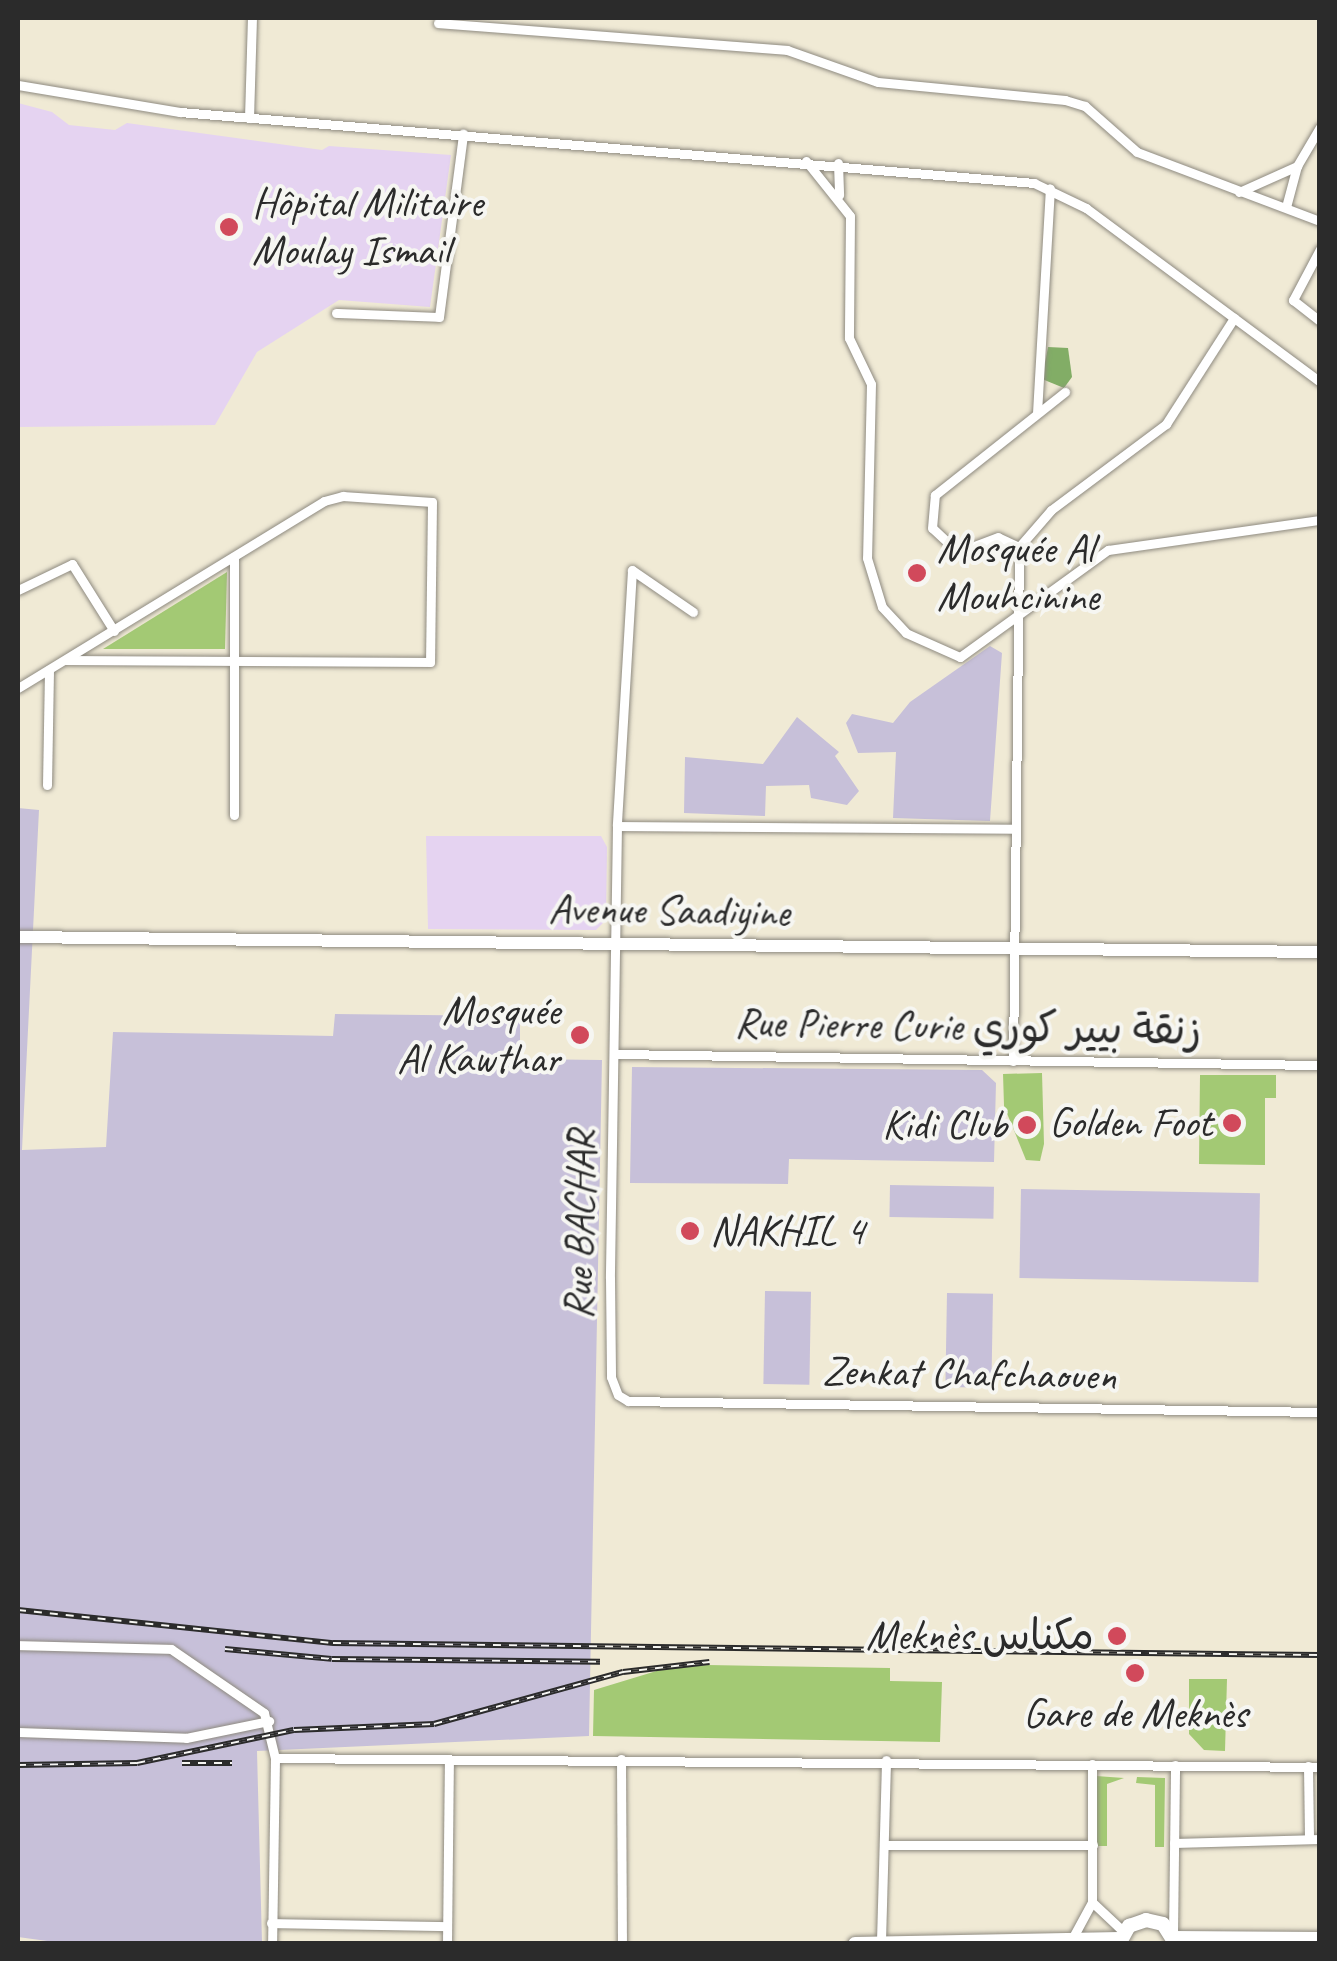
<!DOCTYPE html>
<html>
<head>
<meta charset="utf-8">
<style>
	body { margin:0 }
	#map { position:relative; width:1337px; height:1961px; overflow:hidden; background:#f0ead5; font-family:Caveat,"Playpen Sans Arabic",sans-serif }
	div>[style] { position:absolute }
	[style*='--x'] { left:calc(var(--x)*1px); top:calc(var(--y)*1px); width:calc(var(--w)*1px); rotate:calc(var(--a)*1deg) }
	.built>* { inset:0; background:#e5d3f1 }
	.industrial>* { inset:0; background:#c7c0d9; transform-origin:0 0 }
	.green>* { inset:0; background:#a3c974 }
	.forest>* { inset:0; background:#82ad66 }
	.roads { filter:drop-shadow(0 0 2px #8e8a80) drop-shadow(0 0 2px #8e8a80) }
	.street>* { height:9px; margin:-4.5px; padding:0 4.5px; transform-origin:4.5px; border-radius:4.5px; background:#fff }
	.secondary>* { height:12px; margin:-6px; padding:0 6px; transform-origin:6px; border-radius:6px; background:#fff }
	.primary>* { height:14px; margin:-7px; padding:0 7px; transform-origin:7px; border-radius:7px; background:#fff }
	.rail>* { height:6px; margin-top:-3px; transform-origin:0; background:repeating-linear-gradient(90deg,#f6f6f2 0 8px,#2b2b2b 0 16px); box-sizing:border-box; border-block:2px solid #2b2b2b }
	.dots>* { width:28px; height:28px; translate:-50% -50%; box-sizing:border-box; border:5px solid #f6f6f2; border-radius:50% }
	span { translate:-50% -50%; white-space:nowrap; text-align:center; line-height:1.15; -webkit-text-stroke:8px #f6f6f2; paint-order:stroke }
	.poi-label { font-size:42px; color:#2b2b2b }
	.left { translate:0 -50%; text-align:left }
	.right { translate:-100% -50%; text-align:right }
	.street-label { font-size:42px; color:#2b2b2b }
	.frame { position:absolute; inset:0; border:20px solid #2b2b2b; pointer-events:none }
</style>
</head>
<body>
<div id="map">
	<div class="built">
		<div style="clip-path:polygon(18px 103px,52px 112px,69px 125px,115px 130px,127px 123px,322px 150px,329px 146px,451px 155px,430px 307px,339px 300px,257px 352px,215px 425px,18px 427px)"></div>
		<div style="clip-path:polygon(426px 836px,601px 836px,607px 847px,606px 920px,596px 930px,428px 929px)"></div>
	</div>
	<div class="industrial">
		<div style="clip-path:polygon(990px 646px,1002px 653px,990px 821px,893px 818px,896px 752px,858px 753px,846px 723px,852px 714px,893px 723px,910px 702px)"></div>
		<div style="clip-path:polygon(797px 717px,839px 752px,835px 756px,859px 791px,847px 805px,811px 798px,809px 785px,766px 786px,765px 816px,684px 813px,685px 757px,763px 764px)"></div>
		<div style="clip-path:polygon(18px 808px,39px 810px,22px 1150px,106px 1147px,113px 1032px,333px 1036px,335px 1014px,520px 1016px,520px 1059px,602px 1060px,589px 1736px,257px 1751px,262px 1943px,69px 1944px,18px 1937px)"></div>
		<div style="clip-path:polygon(632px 1067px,982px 1070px,996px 1083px,994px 1162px,789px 1159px,788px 1184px,630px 1183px)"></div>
		<div style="left:890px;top:1185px;width:104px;height:32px;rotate:1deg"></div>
		<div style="left:1021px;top:1189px;width:239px;height:89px;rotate:1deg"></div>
		<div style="left:765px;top:1291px;width:46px;height:93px;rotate:1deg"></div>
		<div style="left:947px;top:1293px;width:46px;height:94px;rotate:1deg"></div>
	</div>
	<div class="green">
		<div style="clip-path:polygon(227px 572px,225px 649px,103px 649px)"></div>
		<div style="clip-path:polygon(1042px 1073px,1044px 1144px,1040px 1161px,1026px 1160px,1004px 1106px,1003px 1074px)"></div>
		<div style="clip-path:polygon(1200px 1075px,1276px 1075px,1276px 1098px,1265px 1098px,1265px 1165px,1199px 1164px)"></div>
		<div style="clip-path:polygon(708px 1665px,890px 1668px,890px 1681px,942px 1682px,940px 1742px,593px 1736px,594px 1690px,663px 1669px)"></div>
		<div style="clip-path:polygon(1189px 1679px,1227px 1679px,1225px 1751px,1204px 1750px,1189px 1734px)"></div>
		<div style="clip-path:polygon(1096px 1776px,1124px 1778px,1107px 1784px,1107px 1846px,1096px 1846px)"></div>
		<div style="clip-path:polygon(1137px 1777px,1165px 1778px,1164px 1847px,1155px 1847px,1155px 1785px,1136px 1783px)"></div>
	</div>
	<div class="forest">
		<div style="clip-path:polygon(1048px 347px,1068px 348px,1072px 377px,1064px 388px,1042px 379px)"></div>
	</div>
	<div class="roads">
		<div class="street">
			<div style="--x:438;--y:23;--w:350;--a:4.4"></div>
			<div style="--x:787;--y:50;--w:96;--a:19.4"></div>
			<div style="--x:878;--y:82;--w:188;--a:5.5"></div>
			<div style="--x:1065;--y:100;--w:21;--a:17"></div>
			<div style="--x:1085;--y:106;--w:69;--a:41.5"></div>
			<div style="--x:1137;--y:152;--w:196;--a:20.7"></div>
			<div style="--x:18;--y:85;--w:164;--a:9.5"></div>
			<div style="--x:180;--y:112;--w:857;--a:4.75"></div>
			<div style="--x:1034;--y:183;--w:58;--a:25.7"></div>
			<div style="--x:1086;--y:208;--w:292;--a:36.6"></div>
			<div style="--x:249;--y:118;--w:100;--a:-88.3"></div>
			<div style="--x:806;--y:161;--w:70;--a:51.3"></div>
			<div style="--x:850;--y:216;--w:122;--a:90.5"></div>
			<div style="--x:849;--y:338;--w:51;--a:64.4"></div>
			<div style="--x:871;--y:384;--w:174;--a:91.3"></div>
			<div style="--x:867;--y:558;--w:51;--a:73"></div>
			<div style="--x:882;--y:607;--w:35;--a:47"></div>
			<div style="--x:906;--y:633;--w:59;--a:24"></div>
			<div style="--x:960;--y:657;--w:183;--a:-35.9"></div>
			<div style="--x:1108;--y:550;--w:214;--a:-8.1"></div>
			<div style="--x:838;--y:163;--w:32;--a:88"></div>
			<div style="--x:1239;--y:192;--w:64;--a:-24.1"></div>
			<div style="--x:1286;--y:207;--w:42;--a:-75"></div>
			<div style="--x:1297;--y:166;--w:45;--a:-59.5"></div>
			<div style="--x:1320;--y:249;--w:58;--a:117.9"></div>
			<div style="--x:1293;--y:300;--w:34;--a:38"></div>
			<div style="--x:336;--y:313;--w:103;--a:2.2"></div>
			<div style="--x:439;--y:317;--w:185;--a:-82.5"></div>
			<div style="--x:1037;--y:413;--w:225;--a:-86.7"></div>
			<div style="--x:1019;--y:547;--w:23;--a:-155"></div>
			<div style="--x:998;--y:537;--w:43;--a:159.4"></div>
			<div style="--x:958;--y:552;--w:35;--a:-137"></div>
			<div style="--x:932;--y:528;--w:33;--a:-85"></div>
			<div style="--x:935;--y:495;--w:166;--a:-38.4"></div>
			<div style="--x:18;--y:590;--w:60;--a:-25.7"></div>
			<div style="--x:72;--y:564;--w:79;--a:57.9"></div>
			<div style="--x:693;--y:612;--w:74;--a:-145.5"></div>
			<div style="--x:632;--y:570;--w:256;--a:93.4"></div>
			<div style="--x:617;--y:826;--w:452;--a:90.9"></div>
			<div style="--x:610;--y:1278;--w:99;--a:89.4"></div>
			<div style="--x:611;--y:1377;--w:19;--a:69"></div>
			<div style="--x:618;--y:1395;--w:12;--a:31"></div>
			<div style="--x:628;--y:1401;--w:692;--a:0.91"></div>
			<div style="--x:18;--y:688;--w:359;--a:-31.4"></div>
			<div style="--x:324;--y:501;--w:20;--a:-15"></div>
			<div style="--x:343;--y:496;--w:89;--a:3.9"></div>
			<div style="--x:432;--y:502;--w:160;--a:90.7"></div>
			<div style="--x:430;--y:662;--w:364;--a:-179.7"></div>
			<div style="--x:47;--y:785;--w:115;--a:-89"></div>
			<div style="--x:234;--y:815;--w:258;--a:-90"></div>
			<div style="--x:617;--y:826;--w:394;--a:0.4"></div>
			<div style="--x:616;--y:1054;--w:704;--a:0.9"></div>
			<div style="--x:1013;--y:1061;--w:514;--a:-89.33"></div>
			<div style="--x:1019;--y:547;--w:49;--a:-49.1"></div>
			<div style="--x:1051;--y:510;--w:144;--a:-36.8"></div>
			<div style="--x:1166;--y:424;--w:126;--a:-57.3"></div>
			<div style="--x:18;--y:1645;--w:153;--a:1.5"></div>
			<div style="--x:171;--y:1649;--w:113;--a:34.5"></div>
			<div style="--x:264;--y:1713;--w:46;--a:76.3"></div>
			<div style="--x:275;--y:1758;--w:186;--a:90.9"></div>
			<div style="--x:18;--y:1732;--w:168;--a:2"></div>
			<div style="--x:186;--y:1738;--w:85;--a:-11.6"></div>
			<div style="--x:275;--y:1758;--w:1045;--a:0.49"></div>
			<div style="--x:621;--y:1759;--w:185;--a:89.7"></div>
			<div style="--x:1092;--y:1764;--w:138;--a:90"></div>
			<div style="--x:1092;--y:1902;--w:44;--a:43.2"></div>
			<div style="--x:1308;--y:1766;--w:73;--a:89.2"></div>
			<div style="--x:1174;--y:1843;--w:146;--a:-1.6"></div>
			<div style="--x:886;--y:1845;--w:207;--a:0"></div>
			<div style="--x:271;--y:1923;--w:176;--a:1"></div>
			<div style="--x:1173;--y:1935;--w:170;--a:-89.3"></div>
			<div style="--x:1072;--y:1939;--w:42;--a:-61.6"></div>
			<div style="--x:881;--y:1941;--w:181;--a:-88.4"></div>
			<div style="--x:447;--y:1944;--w:185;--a:-89.4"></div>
		</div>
		<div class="secondary">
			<div style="--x:18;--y:937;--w:1302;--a:0.66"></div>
		</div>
		<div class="primary">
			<div style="--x:1173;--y:1938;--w:147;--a:0.4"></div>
			<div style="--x:855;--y:1944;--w:265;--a:-1.1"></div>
			<div style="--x:1119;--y:1944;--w:21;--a:-61"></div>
			<div style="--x:1129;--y:1926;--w:18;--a:-19"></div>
			<div style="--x:1146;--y:1920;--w:17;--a:13"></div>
			<div style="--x:1163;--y:1924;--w:22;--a:58"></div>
		</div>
	</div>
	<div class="rail">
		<div style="--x:18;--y:1610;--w:317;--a:6"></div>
		<div style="--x:333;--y:1643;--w:987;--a:0.7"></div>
		<div style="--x:225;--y:1649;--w:107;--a:5.3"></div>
		<div style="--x:332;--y:1659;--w:268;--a:0.6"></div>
		<div style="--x:182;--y:1763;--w:50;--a:0"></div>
		<div style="--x:18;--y:1765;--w:119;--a:-1"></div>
		<div style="--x:137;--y:1763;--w:160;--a:-11.9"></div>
		<div style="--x:294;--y:1730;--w:140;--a:-2.5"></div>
		<div style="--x:434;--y:1724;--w:196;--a:-15.4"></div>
		<div style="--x:623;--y:1672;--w:87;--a:-6.6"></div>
	</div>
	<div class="dots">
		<div style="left:229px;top:227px;background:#d1495b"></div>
		<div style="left:917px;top:573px;background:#d1495b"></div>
		<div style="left:580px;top:1035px;background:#d1495b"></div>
		<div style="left:1232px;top:1123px;background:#d1495b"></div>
		<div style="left:1027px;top:1125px;background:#d1495b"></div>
		<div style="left:690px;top:1231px;background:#d1495b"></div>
		<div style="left:1117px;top:1636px;background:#d1495b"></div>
		<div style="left:1135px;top:1673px;background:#d1495b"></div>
	</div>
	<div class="poi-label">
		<span class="left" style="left:252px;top:227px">Hôpital Militaire<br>Moulay Ismail</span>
		<span class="left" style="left:937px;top:573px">Mosquée Al<br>Mouhcinine</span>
		<span class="right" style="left:560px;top:1035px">Mosquée<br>Al Kawthar</span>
		<span class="right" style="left:1212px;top:1123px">Golden Foot</span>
		<span class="right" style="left:1007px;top:1125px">Kidi Club</span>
		<span class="left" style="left:710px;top:1231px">NAKHIL 4</span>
		<span class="right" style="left:1094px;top:1636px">Meknès مكناس</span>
		<span style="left:1135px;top:1714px">Gare de Meknès</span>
	</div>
	<div class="street-label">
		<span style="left:669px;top:911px;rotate:1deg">Avenue Saadiyine</span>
		<span style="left:968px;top:1027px;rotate:1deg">Rue Pierre Curie زنقة بيير كوري</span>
		<span style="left:580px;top:1225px;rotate:-89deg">Rue BACHAR</span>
		<span style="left:969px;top:1374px;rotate:1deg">Zenkat Chafchaouen</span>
	</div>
	<div class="frame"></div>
</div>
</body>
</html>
